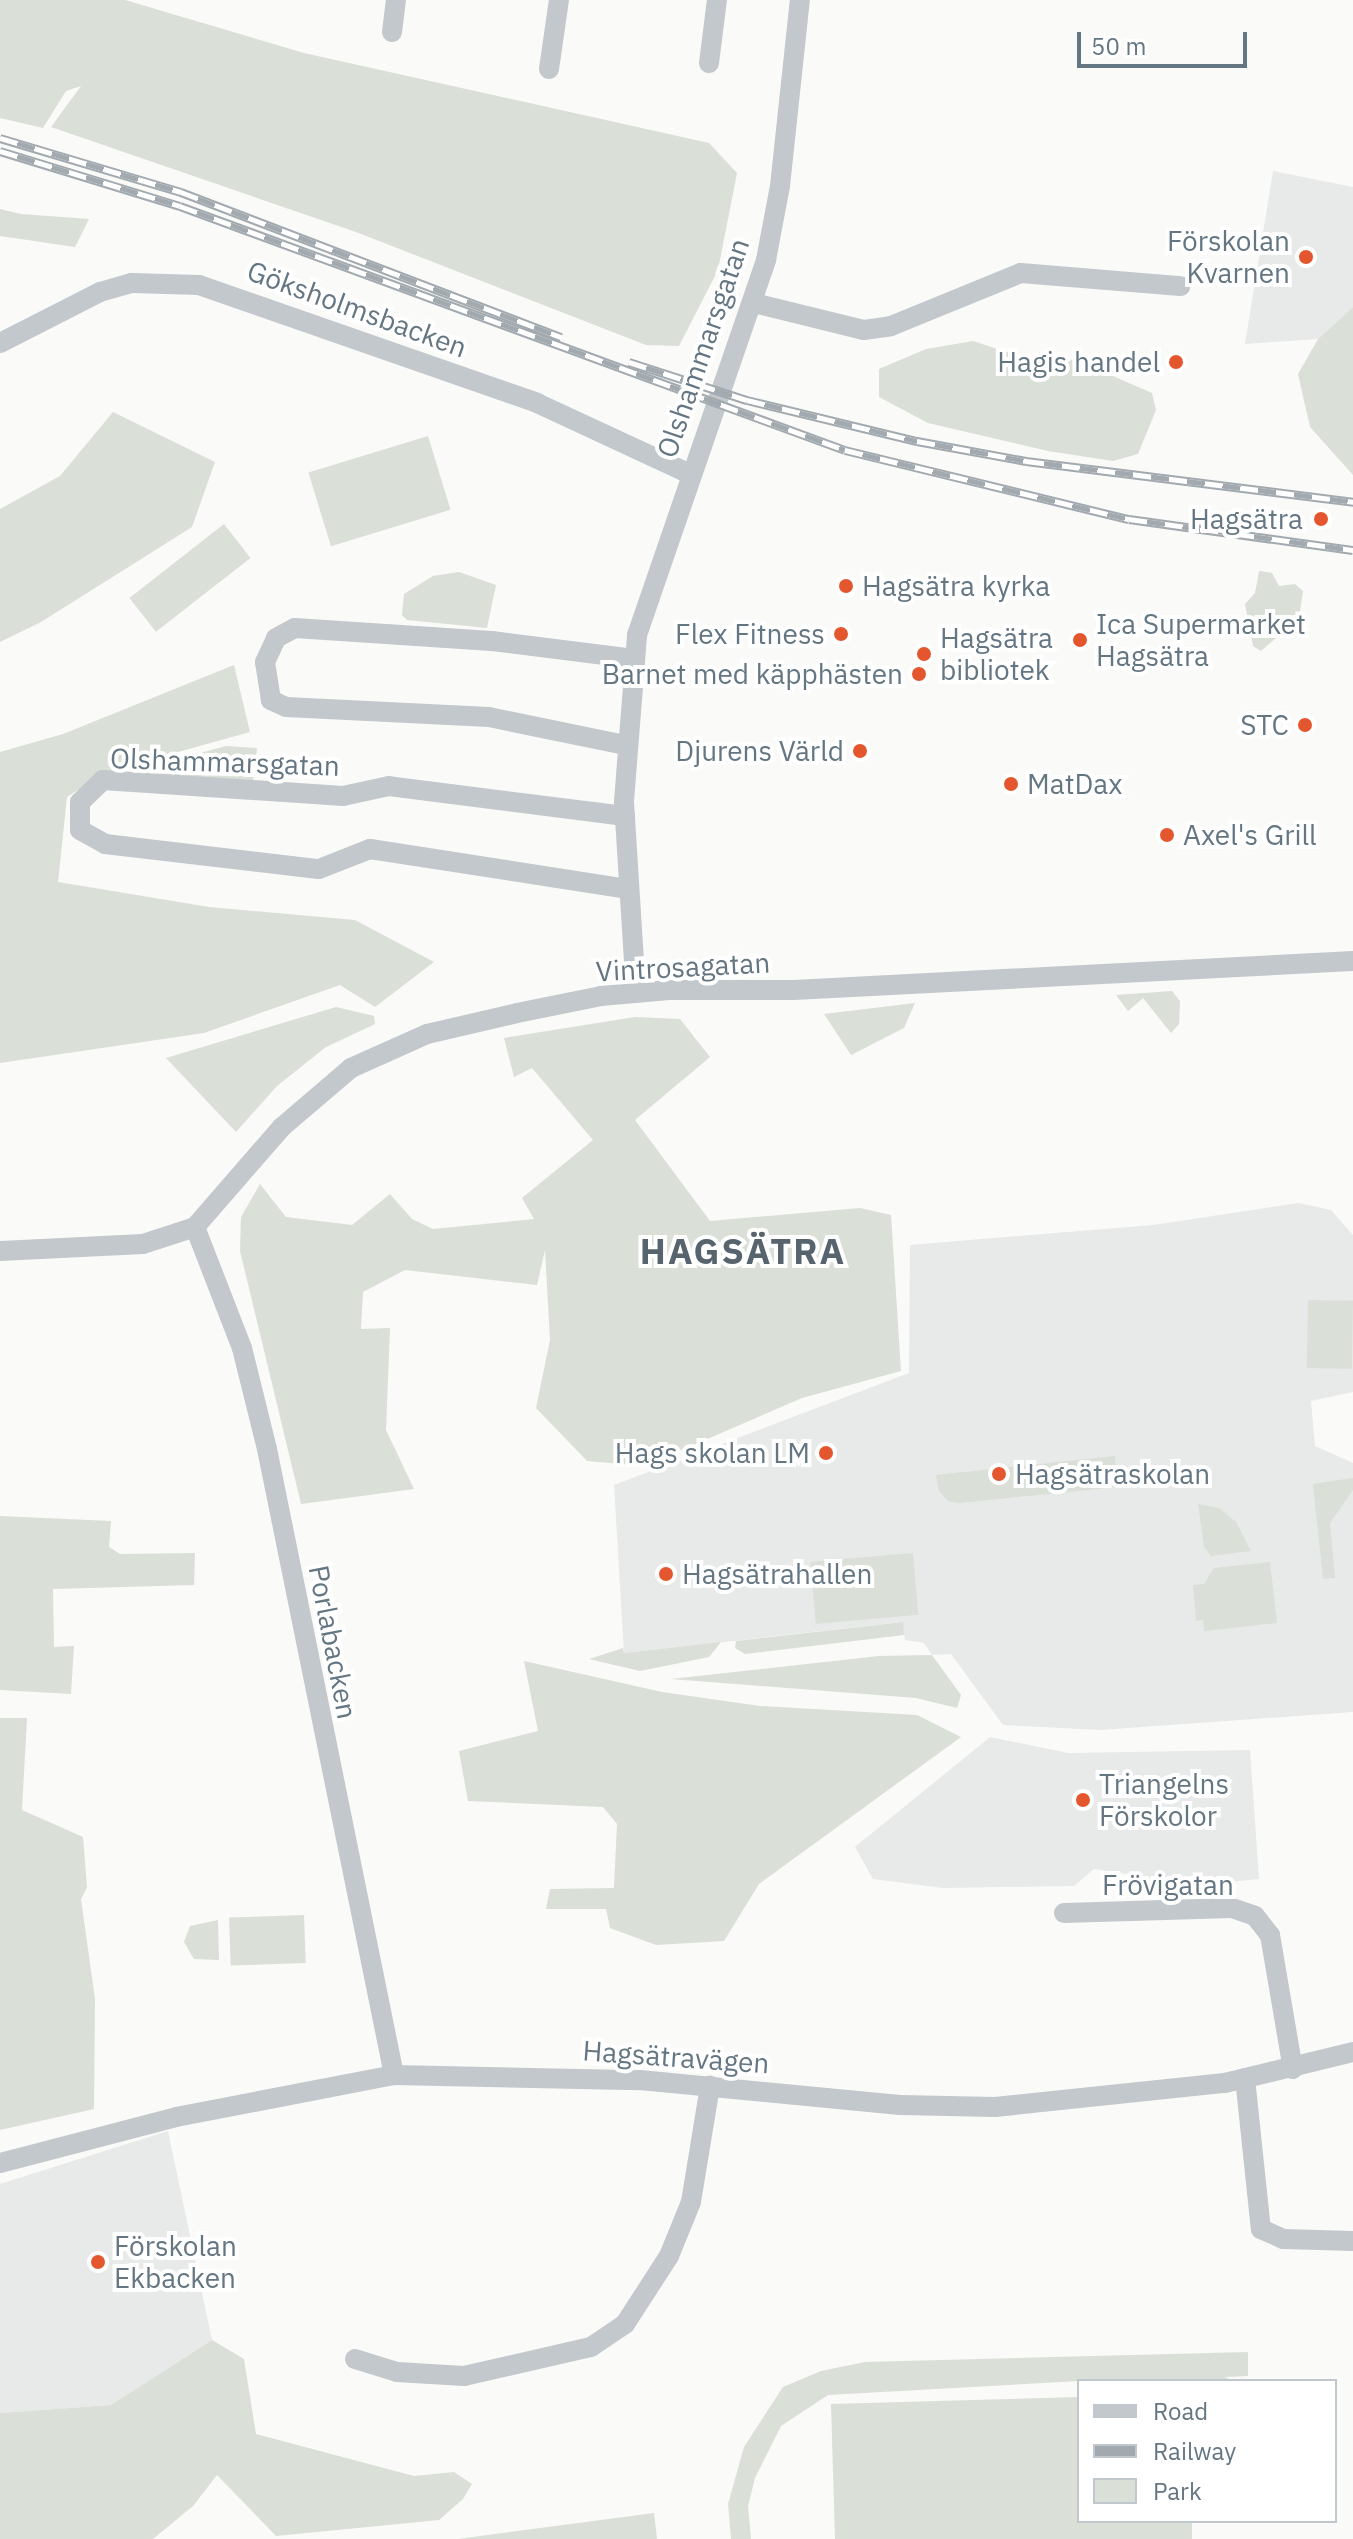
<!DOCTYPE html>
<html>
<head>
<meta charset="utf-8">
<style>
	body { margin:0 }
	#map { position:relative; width:1353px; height:2539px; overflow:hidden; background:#fafaf8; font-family:"IBM Plex Sans",sans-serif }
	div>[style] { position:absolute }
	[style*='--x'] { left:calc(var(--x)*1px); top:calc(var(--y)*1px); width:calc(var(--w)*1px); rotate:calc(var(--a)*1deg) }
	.built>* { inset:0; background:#e8e9e9 }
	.green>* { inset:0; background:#dadfd7; transform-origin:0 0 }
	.street>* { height:20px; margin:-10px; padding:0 10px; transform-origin:10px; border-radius:10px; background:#c3c8cc }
	.rail>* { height:9px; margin-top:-4.5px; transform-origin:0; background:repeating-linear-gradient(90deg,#fff 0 18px,#a2aab0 0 36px); box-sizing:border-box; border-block:2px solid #a2aab0 }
	.dots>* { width:22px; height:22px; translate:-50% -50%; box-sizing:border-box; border:4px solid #fff; border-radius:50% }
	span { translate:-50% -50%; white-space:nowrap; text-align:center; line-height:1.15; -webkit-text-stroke:8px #fff; paint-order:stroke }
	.poi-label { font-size:28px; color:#657683 }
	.right { translate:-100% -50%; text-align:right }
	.left { translate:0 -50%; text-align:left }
	.street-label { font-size:28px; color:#657683 }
	.district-label { font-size:36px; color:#57646e; font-weight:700; letter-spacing:2px }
	.legend { position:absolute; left:1077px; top:2379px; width:260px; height:144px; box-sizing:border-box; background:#fff; border:2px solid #c1c8cd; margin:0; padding:10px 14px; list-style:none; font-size:24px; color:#657683 }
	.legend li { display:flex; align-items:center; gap:16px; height:40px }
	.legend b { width:40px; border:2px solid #c1c8cd }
	.scale { position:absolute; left:1077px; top:32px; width:170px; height:36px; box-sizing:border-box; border:4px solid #657683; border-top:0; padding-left:10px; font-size:24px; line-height:28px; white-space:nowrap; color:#657683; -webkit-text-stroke:6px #fff; paint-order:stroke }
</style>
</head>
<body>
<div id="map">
	<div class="built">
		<div style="clip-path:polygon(1273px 171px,1353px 187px,1353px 307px,1318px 339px,1245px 344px)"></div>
		<div style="clip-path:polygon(1298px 1203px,1331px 1210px,1353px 1235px,1353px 1392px,1311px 1401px,1315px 1446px,1353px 1463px,1353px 1712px,1100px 1730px,1003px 1725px,951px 1654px,932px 1655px,924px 1643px,905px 1640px,902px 1622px,624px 1653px,614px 1485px,909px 1373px,910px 1245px,1153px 1225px)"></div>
		<div style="clip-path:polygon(990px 1737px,1068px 1753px,1250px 1750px,1259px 1879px,1163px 1889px,1147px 1877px,1094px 1869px,1074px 1886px,943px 1888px,873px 1879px,855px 1847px)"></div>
		<div style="clip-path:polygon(168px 2131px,212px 2340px,111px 2405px,0 2413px,0 2184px)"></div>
	</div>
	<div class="green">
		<div style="clip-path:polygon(0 0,125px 0,304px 53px,709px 143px,737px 173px,718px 270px,679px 346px,646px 345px,356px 232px,51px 127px,81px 86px,66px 91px,43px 128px,0 118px)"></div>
		<div style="clip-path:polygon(0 209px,21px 214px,89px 219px,75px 247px,0 236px)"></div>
		<div style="clip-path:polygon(1353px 307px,1353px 475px,1310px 427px,1298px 374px,1318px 339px)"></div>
		<div style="clip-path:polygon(973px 341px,1016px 355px,1076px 360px,1152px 393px,1156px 410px,1138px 454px,1113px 461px,1048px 451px,928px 423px,879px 397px,879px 369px,926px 349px)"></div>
		<div style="clip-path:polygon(113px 412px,215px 462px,192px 527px,41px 622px,0 642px,0 509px,60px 476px)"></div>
		<div style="left:428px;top:436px;width:77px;height:125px;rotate:73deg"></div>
		<div style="left:224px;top:524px;width:43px;height:120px;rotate:52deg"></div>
		<div style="clip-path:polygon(1259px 571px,1272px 573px,1279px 586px,1295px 584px,1303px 591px,1299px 618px,1261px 651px,1253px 646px,1245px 604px,1255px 593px)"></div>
		<div style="clip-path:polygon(459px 572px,496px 585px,487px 628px,407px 620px,402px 615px,404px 594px,433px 576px)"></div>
		<div style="clip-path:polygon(234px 665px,250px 732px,106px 772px,67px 797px,58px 882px,209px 907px,355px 920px,434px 962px,375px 1007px,340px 985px,204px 1033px,0 1063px,0 752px,63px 734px)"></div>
		<div style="clip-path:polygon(226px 746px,257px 748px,253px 783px,126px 773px)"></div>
		<div style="clip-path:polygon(1172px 991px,1180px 1001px,1179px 1024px,1171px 1033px,1143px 998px,1128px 1011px,1116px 995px)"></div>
		<div style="clip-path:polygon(915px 1003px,904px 1028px,851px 1055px,824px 1014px)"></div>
		<div style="clip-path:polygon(336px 1007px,374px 1016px,375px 1024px,326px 1047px,277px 1086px,236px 1132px,166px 1058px)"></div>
		<div style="clip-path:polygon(635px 1017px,680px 1019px,710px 1057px,635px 1120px,710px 1221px,860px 1208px,891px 1215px,901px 1371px,802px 1398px,645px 1466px,587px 1461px,536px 1408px,550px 1340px,545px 1250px,537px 1285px,405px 1270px,363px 1292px,361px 1329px,390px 1328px,386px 1430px,414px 1489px,301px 1504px,240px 1251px,241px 1217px,260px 1184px,286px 1217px,352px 1225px,390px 1194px,412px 1219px,433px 1229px,534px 1219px,522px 1198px,593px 1140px,532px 1068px,514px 1077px,504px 1038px)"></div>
		<div style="left:1308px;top:1300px;width:45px;height:68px;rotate:1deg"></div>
		<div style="clip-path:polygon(1115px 1456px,1117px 1487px,960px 1503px,948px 1501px,939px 1491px,936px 1475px)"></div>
		<div style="clip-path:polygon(1353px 1478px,1353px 1490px,1330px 1523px,1335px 1578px,1323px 1579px,1313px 1484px)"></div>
		<div style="clip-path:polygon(1198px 1504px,1219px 1508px,1236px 1522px,1251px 1551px,1211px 1556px,1204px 1547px)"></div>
		<div style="clip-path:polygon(0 1516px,111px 1521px,109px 1547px,120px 1554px,195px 1553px,194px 1585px,53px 1589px,54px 1647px,74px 1646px,71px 1694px,0 1690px)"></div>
		<div style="left:913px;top:1553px;width:62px;height:103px;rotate:85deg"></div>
		<div style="clip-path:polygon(1270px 1562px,1277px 1623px,1204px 1631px,1203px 1620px,1196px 1621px,1193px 1585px,1204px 1584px,1214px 1568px)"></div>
		<div style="clip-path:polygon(903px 1622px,904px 1635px,745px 1654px,735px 1648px,736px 1641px)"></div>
		<div style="clip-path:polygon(721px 1642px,709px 1657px,640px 1671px,589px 1659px,623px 1648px,624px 1653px)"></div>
		<div style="clip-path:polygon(932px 1655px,961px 1695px,957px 1708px,916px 1698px,671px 1679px,879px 1656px)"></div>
		<div style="clip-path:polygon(524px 1661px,662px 1692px,760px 1706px,917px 1715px,961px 1737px,759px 1884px,724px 1941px,656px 1945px,610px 1928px,606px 1909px,546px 1909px,550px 1889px,614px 1888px,617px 1824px,603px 1807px,468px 1801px,459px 1751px,538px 1731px)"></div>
		<div style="clip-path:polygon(0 1718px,27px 1718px,22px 1810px,83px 1837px,87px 1887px,81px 1899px,95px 1999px,94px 2109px,0 2130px)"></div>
		<div style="left:304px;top:1915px;width:48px;height:75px;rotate:88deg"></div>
		<div style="clip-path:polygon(218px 1920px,219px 1960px,194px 1959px,184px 1942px,190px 1926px)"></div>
		<div style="clip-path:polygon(212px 2340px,244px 2359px,256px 2434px,414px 2476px,454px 2472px,472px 2484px,463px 2499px,439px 2520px,276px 2536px,217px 2475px,193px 2506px,153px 2539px,0 2539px,0 2413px,111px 2405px)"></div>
		<div style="clip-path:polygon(1248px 2352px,1248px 2376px,1225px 2377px,1232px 2381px,1079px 2381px,828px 2395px,781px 2426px,755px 2478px,748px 2506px,751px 2539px,731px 2539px,728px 2504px,744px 2447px,783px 2387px,821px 2371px,865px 2362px)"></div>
		<div style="clip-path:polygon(1079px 2397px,1079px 2521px,1192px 2521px,1192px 2539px,835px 2539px,831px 2404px)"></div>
		<div style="clip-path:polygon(654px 2513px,657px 2539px,458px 2539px)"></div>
	</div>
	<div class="street">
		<div style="--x:392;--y:32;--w:32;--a:-83"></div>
		<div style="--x:709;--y:63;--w:64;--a:-82.8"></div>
		<div style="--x:549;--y:69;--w:70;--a:-81.8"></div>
		<div style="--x:754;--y:303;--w:113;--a:13.8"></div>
		<div style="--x:864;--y:330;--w:27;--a:-8"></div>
		<div style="--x:891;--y:326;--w:140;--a:-22.2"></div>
		<div style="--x:1021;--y:273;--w:160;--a:4.7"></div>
		<div style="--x:0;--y:343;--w:112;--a:-27"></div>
		<div style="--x:100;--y:292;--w:33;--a:-16"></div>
		<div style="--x:132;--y:283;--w:67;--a:1.7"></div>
		<div style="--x:199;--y:285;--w:358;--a:19.2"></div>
		<div style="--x:537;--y:403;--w:169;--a:24.9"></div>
		<div style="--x:625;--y:745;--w:139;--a:-168.4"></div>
		<div style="--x:489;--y:717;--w:203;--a:-177.2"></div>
		<div style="--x:286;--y:707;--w:17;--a:-155"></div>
		<div style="--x:271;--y:700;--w:38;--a:-99"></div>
		<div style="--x:265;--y:662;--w:26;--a:-65"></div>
		<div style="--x:276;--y:638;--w:21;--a:-28"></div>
		<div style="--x:295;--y:628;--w:197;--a:3.8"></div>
		<div style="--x:492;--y:641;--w:143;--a:7.2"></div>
		<div style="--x:625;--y:816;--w:238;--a:-172.8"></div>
		<div style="--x:389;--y:786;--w:47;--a:167.7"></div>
		<div style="--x:343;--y:796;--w:241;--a:-176.2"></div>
		<div style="--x:103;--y:780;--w:32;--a:136"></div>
		<div style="--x:80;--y:802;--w:28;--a:90"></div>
		<div style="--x:80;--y:830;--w:29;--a:29"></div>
		<div style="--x:105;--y:844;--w:215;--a:6.7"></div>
		<div style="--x:319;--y:869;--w:55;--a:-21.4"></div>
		<div style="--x:370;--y:849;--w:260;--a:8.8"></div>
		<div style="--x:636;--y:993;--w:192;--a:-93.6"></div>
		<div style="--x:624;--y:801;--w:167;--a:-85.5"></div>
		<div style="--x:637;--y:635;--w:397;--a:-71"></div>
		<div style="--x:766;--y:260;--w:75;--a:-79.3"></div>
		<div style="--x:780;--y:186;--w:187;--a:-83.9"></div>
		<div style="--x:195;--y:1227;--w:130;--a:68.8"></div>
		<div style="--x:242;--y:1348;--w:104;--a:76.1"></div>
		<div style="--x:267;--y:1449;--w:639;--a:78.53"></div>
		<div style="--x:0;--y:1251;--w:143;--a:-2.8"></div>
		<div style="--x:143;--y:1244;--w:55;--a:-18.1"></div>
		<div style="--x:195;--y:1227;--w:133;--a:-49"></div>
		<div style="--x:282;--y:1127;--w:91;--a:-40.5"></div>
		<div style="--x:351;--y:1068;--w:83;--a:-24.1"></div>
		<div style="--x:427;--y:1034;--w:92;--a:-13.1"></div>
		<div style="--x:517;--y:1013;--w:86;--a:-11.4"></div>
		<div style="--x:601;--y:996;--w:68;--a:-5"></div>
		<div style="--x:669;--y:990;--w:125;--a:0"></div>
		<div style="--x:794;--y:990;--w:560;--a:-2.97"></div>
		<div style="--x:1064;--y:1913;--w:168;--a:-1.7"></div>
		<div style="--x:1232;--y:1908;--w:24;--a:19"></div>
		<div style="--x:1255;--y:1916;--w:24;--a:52"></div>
		<div style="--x:1270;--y:1935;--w:136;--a:80.3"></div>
		<div style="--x:1245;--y:2078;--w:152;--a:84"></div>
		<div style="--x:1261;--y:2229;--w:24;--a:24"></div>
		<div style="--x:1283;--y:2239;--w:70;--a:1.6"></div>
		<div style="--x:0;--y:2163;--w:182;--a:-14.6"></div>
		<div style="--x:176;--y:2117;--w:222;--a:-10.9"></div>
		<div style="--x:394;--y:2075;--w:246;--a:1.2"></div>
		<div style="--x:640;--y:2080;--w:261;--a:5.5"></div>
		<div style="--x:900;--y:2105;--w:95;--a:1.2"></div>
		<div style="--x:995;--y:2107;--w:231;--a:-6"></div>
		<div style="--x:1225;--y:2083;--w:132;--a:-13.6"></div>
		<div style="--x:355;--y:2359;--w:44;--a:17.2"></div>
		<div style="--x:397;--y:2372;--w:67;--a:3.4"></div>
		<div style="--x:464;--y:2376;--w:130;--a:-12.9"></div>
		<div style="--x:591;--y:2347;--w:41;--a:-34.1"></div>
		<div style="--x:625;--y:2324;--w:81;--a:-57.1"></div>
		<div style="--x:669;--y:2256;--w:58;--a:-67.8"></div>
		<div style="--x:691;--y:2202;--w:118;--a:-80.7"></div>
	</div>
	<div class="rail">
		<div style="--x:0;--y:138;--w:189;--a:16.6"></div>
		<div style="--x:181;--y:192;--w:407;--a:20.9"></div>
		<div style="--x:0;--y:151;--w:188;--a:17"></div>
		<div style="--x:180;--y:206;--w:708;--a:20.15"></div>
		<div style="--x:845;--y:450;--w:292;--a:13.7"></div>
		<div style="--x:1129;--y:519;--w:226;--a:7.9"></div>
		<div style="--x:629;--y:362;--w:124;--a:17.9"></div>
		<div style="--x:747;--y:400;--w:175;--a:13.6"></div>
		<div style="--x:917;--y:441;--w:111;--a:10.4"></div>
		<div style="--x:1026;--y:461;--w:330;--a:7.1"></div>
	</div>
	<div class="dots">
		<div style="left:1306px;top:257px;background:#e4572e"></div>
		<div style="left:1176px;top:362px;background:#e4572e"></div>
		<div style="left:1321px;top:519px;background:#e4572e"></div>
		<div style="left:846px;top:586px;background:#e4572e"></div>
		<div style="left:841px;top:634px;background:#e4572e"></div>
		<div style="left:1080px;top:640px;background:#e4572e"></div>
		<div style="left:924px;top:654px;background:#e4572e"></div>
		<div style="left:919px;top:674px;background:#e4572e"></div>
		<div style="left:1305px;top:725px;background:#e4572e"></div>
		<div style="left:860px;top:751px;background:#e4572e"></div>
		<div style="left:1011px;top:784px;background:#e4572e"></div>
		<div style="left:1167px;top:835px;background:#e4572e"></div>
		<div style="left:826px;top:1453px;background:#e4572e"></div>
		<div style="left:999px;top:1474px;background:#e4572e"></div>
		<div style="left:666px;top:1574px;background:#e4572e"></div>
		<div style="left:1083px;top:1800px;background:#e4572e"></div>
		<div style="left:98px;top:2262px;background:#e4572e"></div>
	</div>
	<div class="poi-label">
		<span class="right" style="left:1290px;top:257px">Förskolan<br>Kvarnen</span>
		<span class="right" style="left:1160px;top:362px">Hagis handel</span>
		<span class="right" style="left:1303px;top:519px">Hagsätra</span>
		<span class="left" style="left:862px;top:586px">Hagsätra kyrka</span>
		<span class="left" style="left:1096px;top:640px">Ica Supermarket<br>Hagsätra</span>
		<span class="right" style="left:825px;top:634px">Flex Fitness</span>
		<span class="left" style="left:940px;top:654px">Hagsätra<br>bibliotek</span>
		<span class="right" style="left:903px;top:674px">Barnet med käpphästen</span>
		<span class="right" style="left:1289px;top:725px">STC</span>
		<span class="right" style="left:844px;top:751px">Djurens Värld</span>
		<span class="left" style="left:1027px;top:784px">MatDax</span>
		<span class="left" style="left:1183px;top:835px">Axel's Grill</span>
		<span class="right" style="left:810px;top:1453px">Hags skolan LM</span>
		<span class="left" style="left:1015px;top:1474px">Hagsätraskolan</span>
		<span class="left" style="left:682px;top:1574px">Hagsätrahallen</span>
		<span class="left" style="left:1099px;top:1800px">Triangelns<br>Förskolor</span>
		<span class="left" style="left:114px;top:2262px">Förskolan<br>Ekbacken</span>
	</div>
	<div class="street-label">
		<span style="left:357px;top:309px;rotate:20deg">Göksholmsbacken</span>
		<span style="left:703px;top:348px;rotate:-71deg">Olshammarsgatan</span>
		<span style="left:225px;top:762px;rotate:2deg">Olshammarsgatan</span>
		<span style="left:683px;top:967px;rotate:-3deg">Vintrosagatan</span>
		<span style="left:333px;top:1642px;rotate:79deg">Porlabacken</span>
		<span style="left:1168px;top:1885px">Frövigatan</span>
		<span style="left:676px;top:2057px;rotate:4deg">Hagsätravägen</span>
	</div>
	<div class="district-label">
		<span style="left:743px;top:1251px">HAGSÄTRA</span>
	</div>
	<ul class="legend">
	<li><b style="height:10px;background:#c3c8cc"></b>Road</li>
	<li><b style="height:10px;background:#a2aab0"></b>Railway</li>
	<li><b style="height:22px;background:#dadfd7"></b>Park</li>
	</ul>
	<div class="scale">50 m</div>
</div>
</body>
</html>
